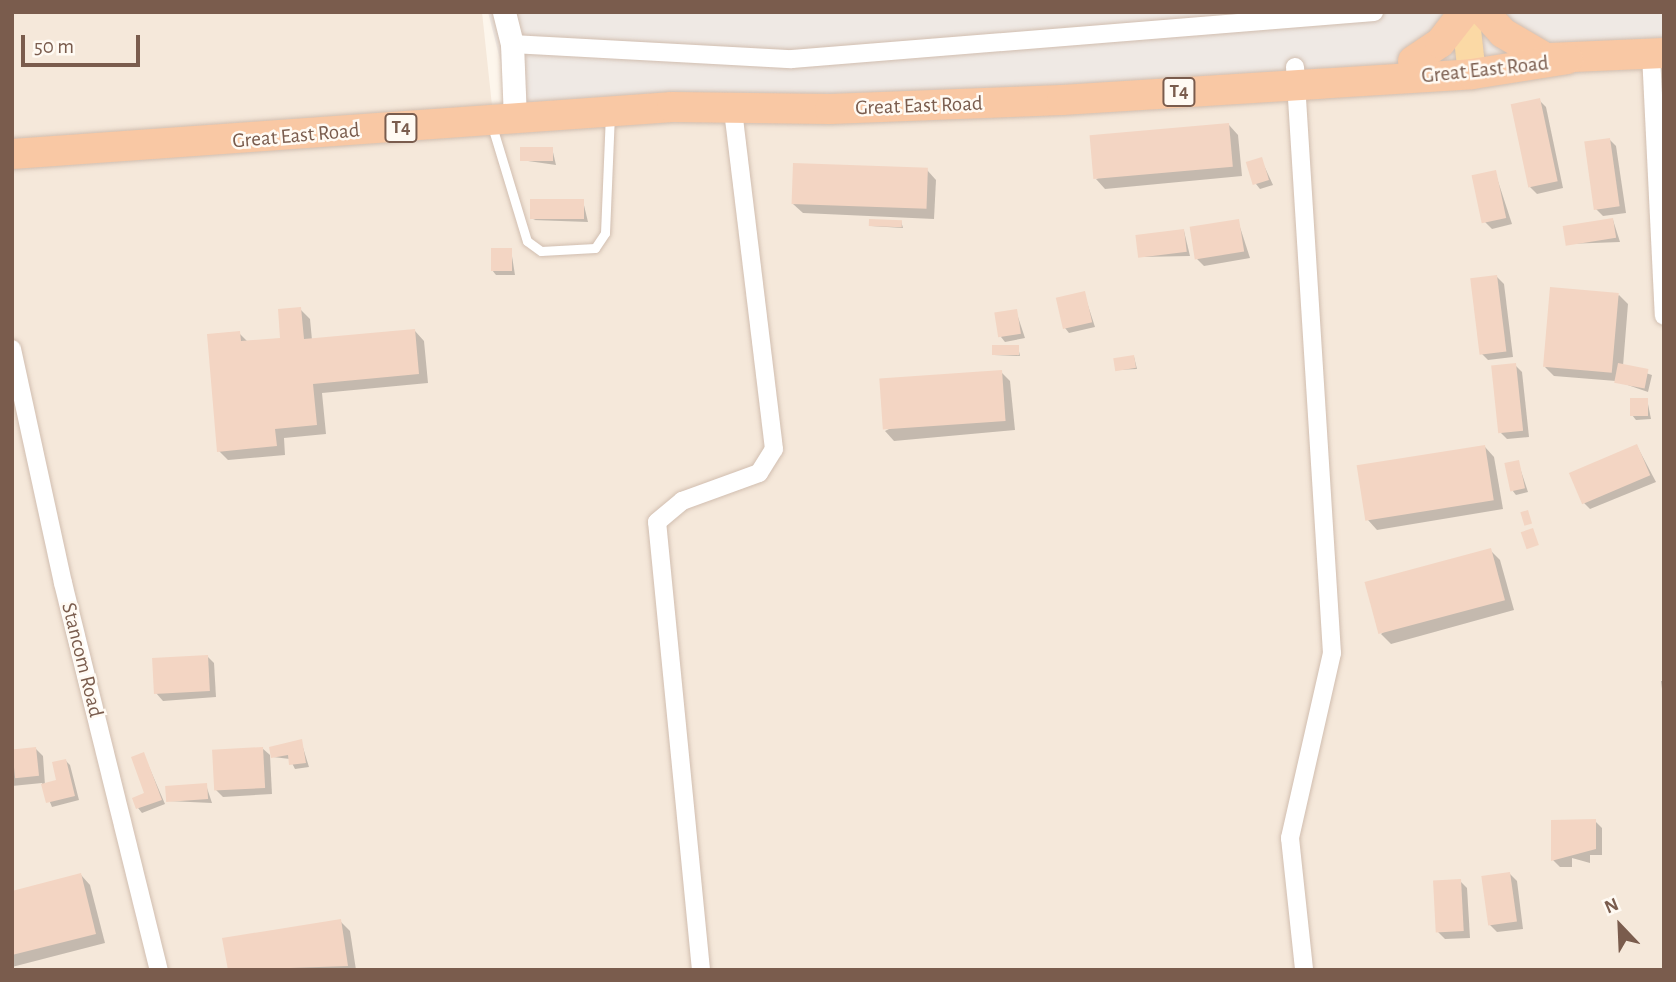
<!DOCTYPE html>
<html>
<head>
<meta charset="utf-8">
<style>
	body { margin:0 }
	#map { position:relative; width:1676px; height:982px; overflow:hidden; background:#fdf6ec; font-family:"Alegreya Sans",sans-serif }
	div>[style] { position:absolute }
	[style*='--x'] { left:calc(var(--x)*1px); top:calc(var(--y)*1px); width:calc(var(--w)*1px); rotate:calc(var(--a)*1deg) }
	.residential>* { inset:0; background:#f5e8da }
	.industrial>* { inset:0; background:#efe9e4 }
	.shadow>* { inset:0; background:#0003 }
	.building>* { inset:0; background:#f3d5c3; transform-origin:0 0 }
	.roads { filter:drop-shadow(0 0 2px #d1beb0) drop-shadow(0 0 2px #d1beb0) }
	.service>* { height:9px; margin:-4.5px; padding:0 4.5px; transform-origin:4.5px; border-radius:4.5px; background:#fff }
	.minor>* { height:18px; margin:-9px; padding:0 9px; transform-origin:9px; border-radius:9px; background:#fff }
	.tertiary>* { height:23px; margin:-11.5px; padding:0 11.5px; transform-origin:11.5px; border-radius:11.5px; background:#fff }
	.primary>* { height:28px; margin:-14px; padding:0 14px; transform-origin:14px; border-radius:14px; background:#fbd9a5 }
	.trunk>* { height:30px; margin:-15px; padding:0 15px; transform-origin:15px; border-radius:15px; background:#f9c8a4 }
	span { translate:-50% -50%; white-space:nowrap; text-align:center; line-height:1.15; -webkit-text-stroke:5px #fffaf3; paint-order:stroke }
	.shield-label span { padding:2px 5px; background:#fffaf3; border:2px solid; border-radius:5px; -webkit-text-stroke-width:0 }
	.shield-label { font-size:19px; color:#7a5c4d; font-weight:700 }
	.street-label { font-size:21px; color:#7a5c4d }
	.frame { position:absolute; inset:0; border:14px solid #7a5c4d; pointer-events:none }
	.north { position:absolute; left:1585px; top:891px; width:70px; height:70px; -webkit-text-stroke:5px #fffaf3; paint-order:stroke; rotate:337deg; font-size:19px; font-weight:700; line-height:28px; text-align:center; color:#7a5c4d }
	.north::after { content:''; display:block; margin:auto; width:24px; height:32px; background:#7a5c4d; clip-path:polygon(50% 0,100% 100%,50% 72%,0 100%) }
	.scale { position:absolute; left:21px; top:35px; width:119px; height:32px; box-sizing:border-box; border:4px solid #7a5c4d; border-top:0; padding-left:9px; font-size:21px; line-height:24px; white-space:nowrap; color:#7a5c4d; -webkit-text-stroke:5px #fffaf3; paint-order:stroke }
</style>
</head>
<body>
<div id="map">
	<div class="residential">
		<div style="clip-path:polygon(12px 12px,482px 12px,493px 115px,1664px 56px,1664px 970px,12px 970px)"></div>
	</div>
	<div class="industrial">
		<div style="clip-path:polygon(488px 12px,1664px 12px,1664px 49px,515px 118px)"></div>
	</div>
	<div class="shadow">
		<div style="clip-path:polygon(1539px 100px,1546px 107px,1563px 188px,1537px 194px,1530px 187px)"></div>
		<div style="clip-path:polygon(1229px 125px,1238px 135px,1242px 176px,1105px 189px,1096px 179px)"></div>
		<div style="clip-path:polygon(1609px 139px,1616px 146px,1626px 213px,1603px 216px,1596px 209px)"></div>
		<div style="clip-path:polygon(552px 148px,556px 165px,521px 160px)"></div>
		<div style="clip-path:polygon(1261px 159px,1273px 185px,1260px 189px,1256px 184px)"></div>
		<div style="clip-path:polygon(927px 170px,936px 180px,934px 219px,803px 213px,793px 204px)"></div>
		<div style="clip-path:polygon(1495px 172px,1512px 224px,1492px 229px,1485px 222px)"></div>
		<div style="clip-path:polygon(583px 201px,588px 222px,533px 220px)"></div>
		<div style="clip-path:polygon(1613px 220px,1620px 242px,1566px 244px)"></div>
		<div style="clip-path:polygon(901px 221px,903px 228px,871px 226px)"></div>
		<div style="clip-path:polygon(1238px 221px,1250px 258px,1204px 266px,1197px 259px)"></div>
		<div style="clip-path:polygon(1184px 231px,1190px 256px,1140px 257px)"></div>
		<div style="clip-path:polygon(511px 250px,515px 275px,496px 275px,492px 270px)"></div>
		<div style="clip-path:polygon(1497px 277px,1504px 284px,1513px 357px,1488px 360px,1481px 353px)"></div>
		<div style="clip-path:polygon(1084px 293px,1095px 327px,1069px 333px,1065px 328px)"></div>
		<div style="clip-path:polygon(1619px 295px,1628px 304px,1623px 366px,1652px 375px,1648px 392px,1616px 381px,1554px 376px,1545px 367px)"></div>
		<div style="clip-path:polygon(300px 309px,310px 319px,312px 340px,415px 331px,424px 341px,428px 383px,322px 393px,326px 434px,284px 438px,285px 455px,228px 460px,219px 451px,239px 333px,248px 342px,282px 339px)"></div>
		<div style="clip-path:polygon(1016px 311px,1025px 338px,1005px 342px,1001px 337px)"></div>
		<div style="clip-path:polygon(1018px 347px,1020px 356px,994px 355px)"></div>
		<div style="clip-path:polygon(1134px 357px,1137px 369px,1116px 370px)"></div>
		<div style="clip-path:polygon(1515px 365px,1522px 372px,1529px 437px,1507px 439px,1500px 432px)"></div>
		<div style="clip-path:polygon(1001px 372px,1010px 381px,1015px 430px,894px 441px,885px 431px)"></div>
		<div style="clip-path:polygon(1647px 399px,1651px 419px,1636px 420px,1632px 415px)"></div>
		<div style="clip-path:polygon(1637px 446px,1656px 482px,1590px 509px,1583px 502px)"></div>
		<div style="clip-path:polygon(1485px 447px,1494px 457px,1503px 509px,1377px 530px,1368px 520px)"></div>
		<div style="clip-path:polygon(1518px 462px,1528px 492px,1516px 495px,1512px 490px)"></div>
		<div style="clip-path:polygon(1490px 550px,1500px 560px,1514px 610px,1391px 644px,1381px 634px)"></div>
		<div style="clip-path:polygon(207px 656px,214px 663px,216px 697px,163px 701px,156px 693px)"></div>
		<div style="clip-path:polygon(1661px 681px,1664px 681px,1664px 705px)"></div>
		<div style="clip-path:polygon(301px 741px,309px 767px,295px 769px,290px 759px,273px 757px)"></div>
		<div style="clip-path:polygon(262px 748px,270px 755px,272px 794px,223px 797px,216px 790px)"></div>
		<div style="clip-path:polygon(36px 749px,43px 756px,45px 785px,58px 782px,66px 761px,70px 765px,79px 800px,52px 807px,42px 783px,12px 786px,12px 751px)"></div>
		<div style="clip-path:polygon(144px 755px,165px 804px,142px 813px,138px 808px,146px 794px)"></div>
		<div style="clip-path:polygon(206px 785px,212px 803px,168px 801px)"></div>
		<div style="clip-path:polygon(1595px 821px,1602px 828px,1602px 855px,1590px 855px,1590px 863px,1572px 858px,1572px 867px,1560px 867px,1553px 860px)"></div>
		<div style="clip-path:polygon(1510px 874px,1517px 881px,1523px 929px,1497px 932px,1490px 925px)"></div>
		<div style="clip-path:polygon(81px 875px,90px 885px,105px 943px,12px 967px,12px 892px)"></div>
		<div style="clip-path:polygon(1460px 881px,1467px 888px,1470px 938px,1445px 939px,1438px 932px)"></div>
		<div style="clip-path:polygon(340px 921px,350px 931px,356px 970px,229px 970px)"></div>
	</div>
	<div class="building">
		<div style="left:1540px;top:98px;width:85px;height:30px;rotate:78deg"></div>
		<div style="left:1229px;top:123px;width:44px;height:140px;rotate:85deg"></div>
		<div style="left:1610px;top:138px;width:69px;height:26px;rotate:82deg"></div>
		<div style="left:520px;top:147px;width:33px;height:14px"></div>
		<div style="left:1262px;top:157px;width:24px;height:17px;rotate:73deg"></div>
		<div style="left:793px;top:163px;width:135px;height:41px;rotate:2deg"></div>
		<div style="left:1496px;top:170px;width:49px;height:25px;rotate:78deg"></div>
		<div style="left:584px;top:199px;width:20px;height:54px;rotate:90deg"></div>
		<div style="left:1613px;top:218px;width:20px;height:51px;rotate:81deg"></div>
		<div style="left:869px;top:219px;width:33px;height:7px;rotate:2deg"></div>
		<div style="left:1239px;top:219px;width:33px;height:50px;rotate:81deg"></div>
		<div style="left:1184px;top:229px;width:23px;height:49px;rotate:83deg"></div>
		<div style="left:491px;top:248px;width:21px;height:23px"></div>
		<div style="left:1497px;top:275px;width:77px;height:27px;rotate:83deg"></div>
		<div style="left:1550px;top:287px;width:69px;height:80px;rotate:5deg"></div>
		<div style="left:1085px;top:291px;width:32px;height:30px;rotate:77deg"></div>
		<div style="clip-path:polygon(301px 307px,304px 339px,415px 329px,419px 374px,313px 384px,317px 425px,275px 429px,277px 446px,217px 452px,207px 334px,240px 331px,241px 341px,280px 338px,278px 309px)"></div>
		<div style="left:1017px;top:309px;width:25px;height:23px;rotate:81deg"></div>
		<div style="left:1019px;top:345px;width:10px;height:27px;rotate:90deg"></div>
		<div style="left:1134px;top:355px;width:13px;height:21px;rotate:81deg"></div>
		<div style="left:1516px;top:363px;width:68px;height:25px;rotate:84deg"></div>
		<div style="left:1618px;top:363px;width:31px;height:20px;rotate:11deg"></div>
		<div style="left:1002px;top:370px;width:51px;height:123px;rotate:86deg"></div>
		<div style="left:1630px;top:398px;width:18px;height:18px"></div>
		<div style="left:1637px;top:444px;width:34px;height:74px;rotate:67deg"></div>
		<div style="left:1485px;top:445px;width:56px;height:130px;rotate:81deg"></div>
		<div style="left:1519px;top:460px;width:29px;height:15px;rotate:78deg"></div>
		<div style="left:1528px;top:510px;width:14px;height:8px;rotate:73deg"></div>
		<div style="left:1533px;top:528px;width:18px;height:13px;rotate:71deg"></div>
		<div style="left:1491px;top:548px;width:54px;height:131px;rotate:75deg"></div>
		<div style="left:208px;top:655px;width:36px;height:56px;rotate:87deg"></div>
		<div style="clip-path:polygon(302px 739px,306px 763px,289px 765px,288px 755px,271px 758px,269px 747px)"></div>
		<div style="left:36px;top:747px;width:29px;height:24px;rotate:84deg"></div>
		<div style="left:263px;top:747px;width:41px;height:51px;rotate:87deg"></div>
		<div style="clip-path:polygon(144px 752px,162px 800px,136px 809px,132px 798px,144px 793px,131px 757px)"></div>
		<div style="clip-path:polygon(66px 759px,75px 796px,46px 803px,41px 784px,56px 780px,52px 762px)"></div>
		<div style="left:207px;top:783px;width:16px;height:42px;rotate:86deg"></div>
		<div style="clip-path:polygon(1596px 819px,1596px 849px,1551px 861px,1551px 820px)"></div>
		<div style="left:1510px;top:872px;width:50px;height:29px;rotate:82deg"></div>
		<div style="clip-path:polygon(81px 873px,96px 934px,12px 955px,12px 891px)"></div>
		<div style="left:1461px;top:879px;width:52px;height:28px;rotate:87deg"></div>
		<div style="clip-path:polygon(341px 919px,348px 966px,228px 970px,222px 938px)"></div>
	</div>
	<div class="roads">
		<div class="service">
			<div style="--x:492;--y:126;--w:120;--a:73.1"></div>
			<div style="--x:527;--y:241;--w:17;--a:36"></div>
			<div style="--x:541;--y:251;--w:54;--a:-3.2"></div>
			<div style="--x:595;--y:248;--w:18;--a:-56"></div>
			<div style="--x:605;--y:233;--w:118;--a:-87.6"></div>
		</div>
		<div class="minor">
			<div style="--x:512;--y:44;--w:280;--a:3.1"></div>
			<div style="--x:792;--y:59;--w:584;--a:-4.62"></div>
			<div style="--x:1651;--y:54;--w:262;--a:87.2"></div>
			<div style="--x:1295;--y:67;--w:587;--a:86.39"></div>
			<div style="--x:1332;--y:653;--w:190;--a:102.8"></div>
			<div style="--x:1290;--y:838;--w:133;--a:83.9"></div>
			<div style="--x:12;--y:349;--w:239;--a:77.7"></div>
			<div style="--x:63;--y:583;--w:399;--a:76.1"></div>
			<div style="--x:701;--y:970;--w:450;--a:-95.6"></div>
			<div style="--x:657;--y:522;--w:33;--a:-40"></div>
			<div style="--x:682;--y:501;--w:82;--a:-20"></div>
			<div style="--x:759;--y:473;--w:28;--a:-58"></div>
			<div style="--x:774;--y:449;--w:343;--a:-96.9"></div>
		</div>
		<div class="tertiary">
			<div style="--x:504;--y:12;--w:33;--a:76"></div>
			<div style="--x:512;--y:44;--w:74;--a:87.7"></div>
		</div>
		<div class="primary">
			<div style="--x:1465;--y:12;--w:62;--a:83.6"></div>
		</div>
		<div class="trunk">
			<div style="--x:1484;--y:12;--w:28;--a:48"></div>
			<div style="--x:1503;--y:33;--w:48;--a:30.3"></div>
			<div style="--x:1550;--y:58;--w:114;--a:-2.5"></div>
			<div style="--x:1413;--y:61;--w:32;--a:-34"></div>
			<div style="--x:1440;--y:43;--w:39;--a:-52"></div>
			<div style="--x:12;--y:154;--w:662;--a:-4.07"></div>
			<div style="--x:672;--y:107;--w:158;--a:0.7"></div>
			<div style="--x:830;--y:109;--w:232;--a:-2.2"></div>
			<div style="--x:1062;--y:100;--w:411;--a:-3.6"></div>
			<div style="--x:1472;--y:74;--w:97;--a:-8.9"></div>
		</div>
	</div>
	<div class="shield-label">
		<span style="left:1179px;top:92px">T4</span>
		<span style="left:401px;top:128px">T4</span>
	</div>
	<div class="street-label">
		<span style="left:1485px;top:70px;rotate:-6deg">Great East Road</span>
		<span style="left:919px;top:106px;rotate:-2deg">Great East Road</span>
		<span style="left:296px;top:136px;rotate:-5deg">Great East Road</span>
		<span style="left:82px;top:660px;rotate:76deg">Stancom Road</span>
	</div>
	<div class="frame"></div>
	<div class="north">N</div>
	<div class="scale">50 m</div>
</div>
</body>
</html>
